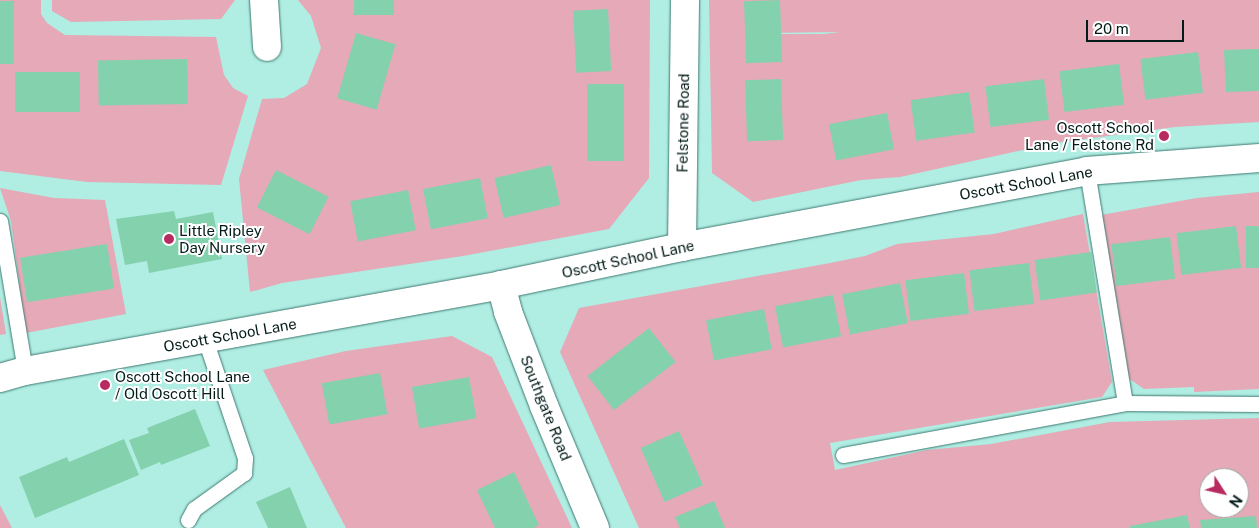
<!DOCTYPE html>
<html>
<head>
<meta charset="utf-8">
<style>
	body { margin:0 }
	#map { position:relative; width:1259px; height:528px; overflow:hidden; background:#b0ede3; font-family:"Public Sans",sans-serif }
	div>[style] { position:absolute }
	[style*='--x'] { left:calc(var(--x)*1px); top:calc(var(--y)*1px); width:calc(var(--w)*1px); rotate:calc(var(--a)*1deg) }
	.green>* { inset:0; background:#e5a9b7 }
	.building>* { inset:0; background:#83d2ad; transform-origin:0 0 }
	.roads { filter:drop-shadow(0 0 1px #3e7970) drop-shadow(0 0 1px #3e7970) }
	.service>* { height:15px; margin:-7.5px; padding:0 7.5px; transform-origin:7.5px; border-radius:7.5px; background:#fff }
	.minor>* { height:28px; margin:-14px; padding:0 14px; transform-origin:14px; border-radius:14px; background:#fff }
	.dots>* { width:14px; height:14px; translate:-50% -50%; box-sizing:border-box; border:2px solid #fff; border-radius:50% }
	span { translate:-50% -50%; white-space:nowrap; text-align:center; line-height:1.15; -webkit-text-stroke:4px #fff; paint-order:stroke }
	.street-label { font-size:15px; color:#041c19 }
	.poi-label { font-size:15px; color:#041c19 }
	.right { translate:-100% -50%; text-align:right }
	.left { translate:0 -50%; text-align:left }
	.north { position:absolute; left:1199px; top:468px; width:50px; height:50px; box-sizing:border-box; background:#fff; border:1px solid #9ba4a3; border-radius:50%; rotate:125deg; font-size:14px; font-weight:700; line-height:20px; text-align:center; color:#041c19 }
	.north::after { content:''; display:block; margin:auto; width:18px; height:22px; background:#b82b61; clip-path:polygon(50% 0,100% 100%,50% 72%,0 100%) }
	.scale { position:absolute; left:1086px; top:20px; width:98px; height:22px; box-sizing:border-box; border:2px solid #041c19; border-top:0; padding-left:6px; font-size:15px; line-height:18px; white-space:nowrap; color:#041c19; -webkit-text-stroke:4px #fff; paint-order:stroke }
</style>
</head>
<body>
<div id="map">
	<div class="green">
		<div style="clip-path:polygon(0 0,41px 0,41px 14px,47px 23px,65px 35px,216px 37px,224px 75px,233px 88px,248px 96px,221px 185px,87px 182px,0 171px,0 33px,17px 32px,0 32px)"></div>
		<div style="clip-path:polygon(52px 0,235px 0,221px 19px,71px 22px,52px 11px)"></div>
		<div style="clip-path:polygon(298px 0,650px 0,649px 178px,609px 229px,463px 256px,282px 283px,250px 292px,239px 179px,262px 99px,284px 98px,307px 84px,321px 48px,311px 16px)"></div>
		<div style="clip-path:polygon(evenodd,709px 0,1259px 0,1259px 122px,1175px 127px,1055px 143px,900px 177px,861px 180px,753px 202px,712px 173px,709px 0,840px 32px,824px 34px,758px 34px,758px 33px,840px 32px)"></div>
		<div style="clip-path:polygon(0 188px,54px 198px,105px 200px,126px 314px,26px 333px,11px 221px)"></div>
		<div style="clip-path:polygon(1259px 192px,1259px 389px,1194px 392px,1194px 387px,1144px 389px,1128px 378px,1101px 215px,1197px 198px)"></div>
		<div style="clip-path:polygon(evenodd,1083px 214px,1112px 382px,1102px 397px,830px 443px,835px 470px,927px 450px,991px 444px,1110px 422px,1259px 418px,1259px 528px,639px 528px,560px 352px,579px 308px,830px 263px,865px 256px,897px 244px,994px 234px,1083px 214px,1209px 478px,1239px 478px,1239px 508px,1209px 508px,1209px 478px)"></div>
		<div style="clip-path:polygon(0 297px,6px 334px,0 335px)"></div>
		<div style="clip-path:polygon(452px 336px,492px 357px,572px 528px,346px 528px,263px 370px,346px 351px)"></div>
		<div style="clip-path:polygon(0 505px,12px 528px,0 528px)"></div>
	</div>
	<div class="building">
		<div style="left:354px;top:0;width:40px;height:15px"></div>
		<div style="left:780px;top:0;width:62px;height:36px;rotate:88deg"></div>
		<div style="left:0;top:1px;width:14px;height:63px"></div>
		<div style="left:608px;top:9px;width:62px;height:35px;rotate:87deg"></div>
		<div style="left:356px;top:33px;width:41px;height:68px;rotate:16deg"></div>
		<div style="clip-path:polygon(1254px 49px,1259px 49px,1259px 91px,1226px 92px,1224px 50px)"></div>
		<div style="left:1198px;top:52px;width:41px;height:58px;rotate:83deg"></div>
		<div style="left:187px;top:59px;width:45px;height:89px;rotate:89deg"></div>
		<div style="left:1119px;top:64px;width:41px;height:60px;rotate:83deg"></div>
		<div style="left:80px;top:72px;width:40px;height:65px;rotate:90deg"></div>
		<div style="left:781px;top:79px;width:61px;height:36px;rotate:88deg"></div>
		<div style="left:1044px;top:79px;width:41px;height:59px;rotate:83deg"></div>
		<div style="left:587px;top:84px;width:37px;height:77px"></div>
		<div style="left:969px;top:92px;width:41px;height:59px;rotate:82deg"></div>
		<div style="left:887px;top:113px;width:37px;height:59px;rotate:79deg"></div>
		<div style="left:551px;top:165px;width:41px;height:58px;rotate:77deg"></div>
		<div style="left:276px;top:170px;width:59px;height:42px;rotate:27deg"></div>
		<div style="left:480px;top:178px;width:41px;height:58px;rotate:79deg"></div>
		<div style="left:408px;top:190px;width:41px;height:59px;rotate:79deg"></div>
		<div style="clip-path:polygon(174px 211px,176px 219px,213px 212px,222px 259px,149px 273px,147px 261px,125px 265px,116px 219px)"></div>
		<div style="left:1236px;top:226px;width:42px;height:60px;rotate:83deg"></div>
		<div style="left:1259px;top:226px;width:42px;height:13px;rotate:90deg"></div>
		<div style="left:1170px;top:237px;width:42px;height:59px;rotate:83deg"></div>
		<div style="left:107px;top:244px;width:45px;height:88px;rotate:81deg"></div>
		<div style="left:1091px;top:252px;width:41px;height:57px;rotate:82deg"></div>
		<div style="left:1029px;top:263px;width:41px;height:60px;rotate:83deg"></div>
		<div style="left:964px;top:273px;width:41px;height:59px;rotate:83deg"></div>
		<div style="left:900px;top:283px;width:41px;height:59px;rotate:79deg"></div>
		<div style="left:833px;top:295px;width:42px;height:59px;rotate:79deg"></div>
		<div style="left:764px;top:309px;width:41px;height:59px;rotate:79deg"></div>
		<div style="left:649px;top:328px;width:43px;height:78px;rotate:52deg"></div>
		<div style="left:380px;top:373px;width:42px;height:59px;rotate:80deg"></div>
		<div style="left:469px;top:377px;width:42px;height:58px;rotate:80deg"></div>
		<div style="clip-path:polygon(195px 409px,210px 446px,161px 465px,160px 462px,141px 470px,129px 440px,149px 433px,147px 428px)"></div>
		<div style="left:679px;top:431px;width:59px;height:42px;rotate:66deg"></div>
		<div style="clip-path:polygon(124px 439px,139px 475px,35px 518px,19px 477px,67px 457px,69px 462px)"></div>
		<div style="clip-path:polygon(514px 472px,539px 525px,533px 528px,495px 528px,477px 490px)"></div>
		<div style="clip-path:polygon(290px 487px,307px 528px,268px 528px,256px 502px)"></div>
		<div style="clip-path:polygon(714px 501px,725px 528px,680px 528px,675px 517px)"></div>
		<div style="clip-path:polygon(1187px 515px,1190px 528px,1130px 528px,1130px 526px)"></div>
		<div style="clip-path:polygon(1256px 516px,1257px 528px,1201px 528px,1200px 520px)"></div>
	</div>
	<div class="roads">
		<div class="service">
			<div style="--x:0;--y:221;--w:152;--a:80.5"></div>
			<div style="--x:1125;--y:403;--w:134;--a:0.4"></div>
			<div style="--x:843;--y:455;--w:287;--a:-10.4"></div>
			<div style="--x:1125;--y:403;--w:235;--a:-99.3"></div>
			<div style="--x:188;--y:520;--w:13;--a:-61"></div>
			<div style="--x:194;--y:509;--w:62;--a:-35.8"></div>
			<div style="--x:244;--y:473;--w:15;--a:-86"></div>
			<div style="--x:245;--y:458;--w:126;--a:-108.6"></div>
		</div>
		<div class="minor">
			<div style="--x:264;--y:0;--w:47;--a:86.3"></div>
			<div style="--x:682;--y:247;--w:247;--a:-89.3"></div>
			<div style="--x:501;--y:285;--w:28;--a:75"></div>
			<div style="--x:508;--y:312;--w:101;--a:69"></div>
			<div style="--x:544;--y:406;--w:132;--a:67.3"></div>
			<div style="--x:0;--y:378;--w:26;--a:-16"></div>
			<div style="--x:25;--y:371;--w:484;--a:-10.2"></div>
			<div style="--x:501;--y:285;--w:185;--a:-11.9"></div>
			<div style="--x:682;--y:247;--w:412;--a:-10.6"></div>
			<div style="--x:1087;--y:171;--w:172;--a:-4.3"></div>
		</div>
	</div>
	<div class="dots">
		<div style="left:1164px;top:136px;background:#b82b61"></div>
		<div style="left:169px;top:239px;background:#b82b61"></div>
		<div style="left:105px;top:385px;background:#b82b61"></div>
	</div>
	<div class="street-label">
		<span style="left:683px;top:123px;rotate:-89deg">Felstone Road</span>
		<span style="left:1026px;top:183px;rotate:-10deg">Oscott School Lane</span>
		<span style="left:628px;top:259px;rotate:-12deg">Oscott School Lane</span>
		<span style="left:230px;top:335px;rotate:-10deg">Oscott School Lane</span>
		<span style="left:546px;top:408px;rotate:68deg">Southgate Road</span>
	</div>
	<div class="poi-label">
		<span class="right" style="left:1154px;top:136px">Oscott School<br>Lane / Felstone Rd</span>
		<span class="left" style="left:179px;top:239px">Little Ripley<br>Day Nursery</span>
		<span class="left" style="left:115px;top:385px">Oscott School Lane<br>/ Old Oscott Hill</span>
	</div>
	<div class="north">N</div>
	<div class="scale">20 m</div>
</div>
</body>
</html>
